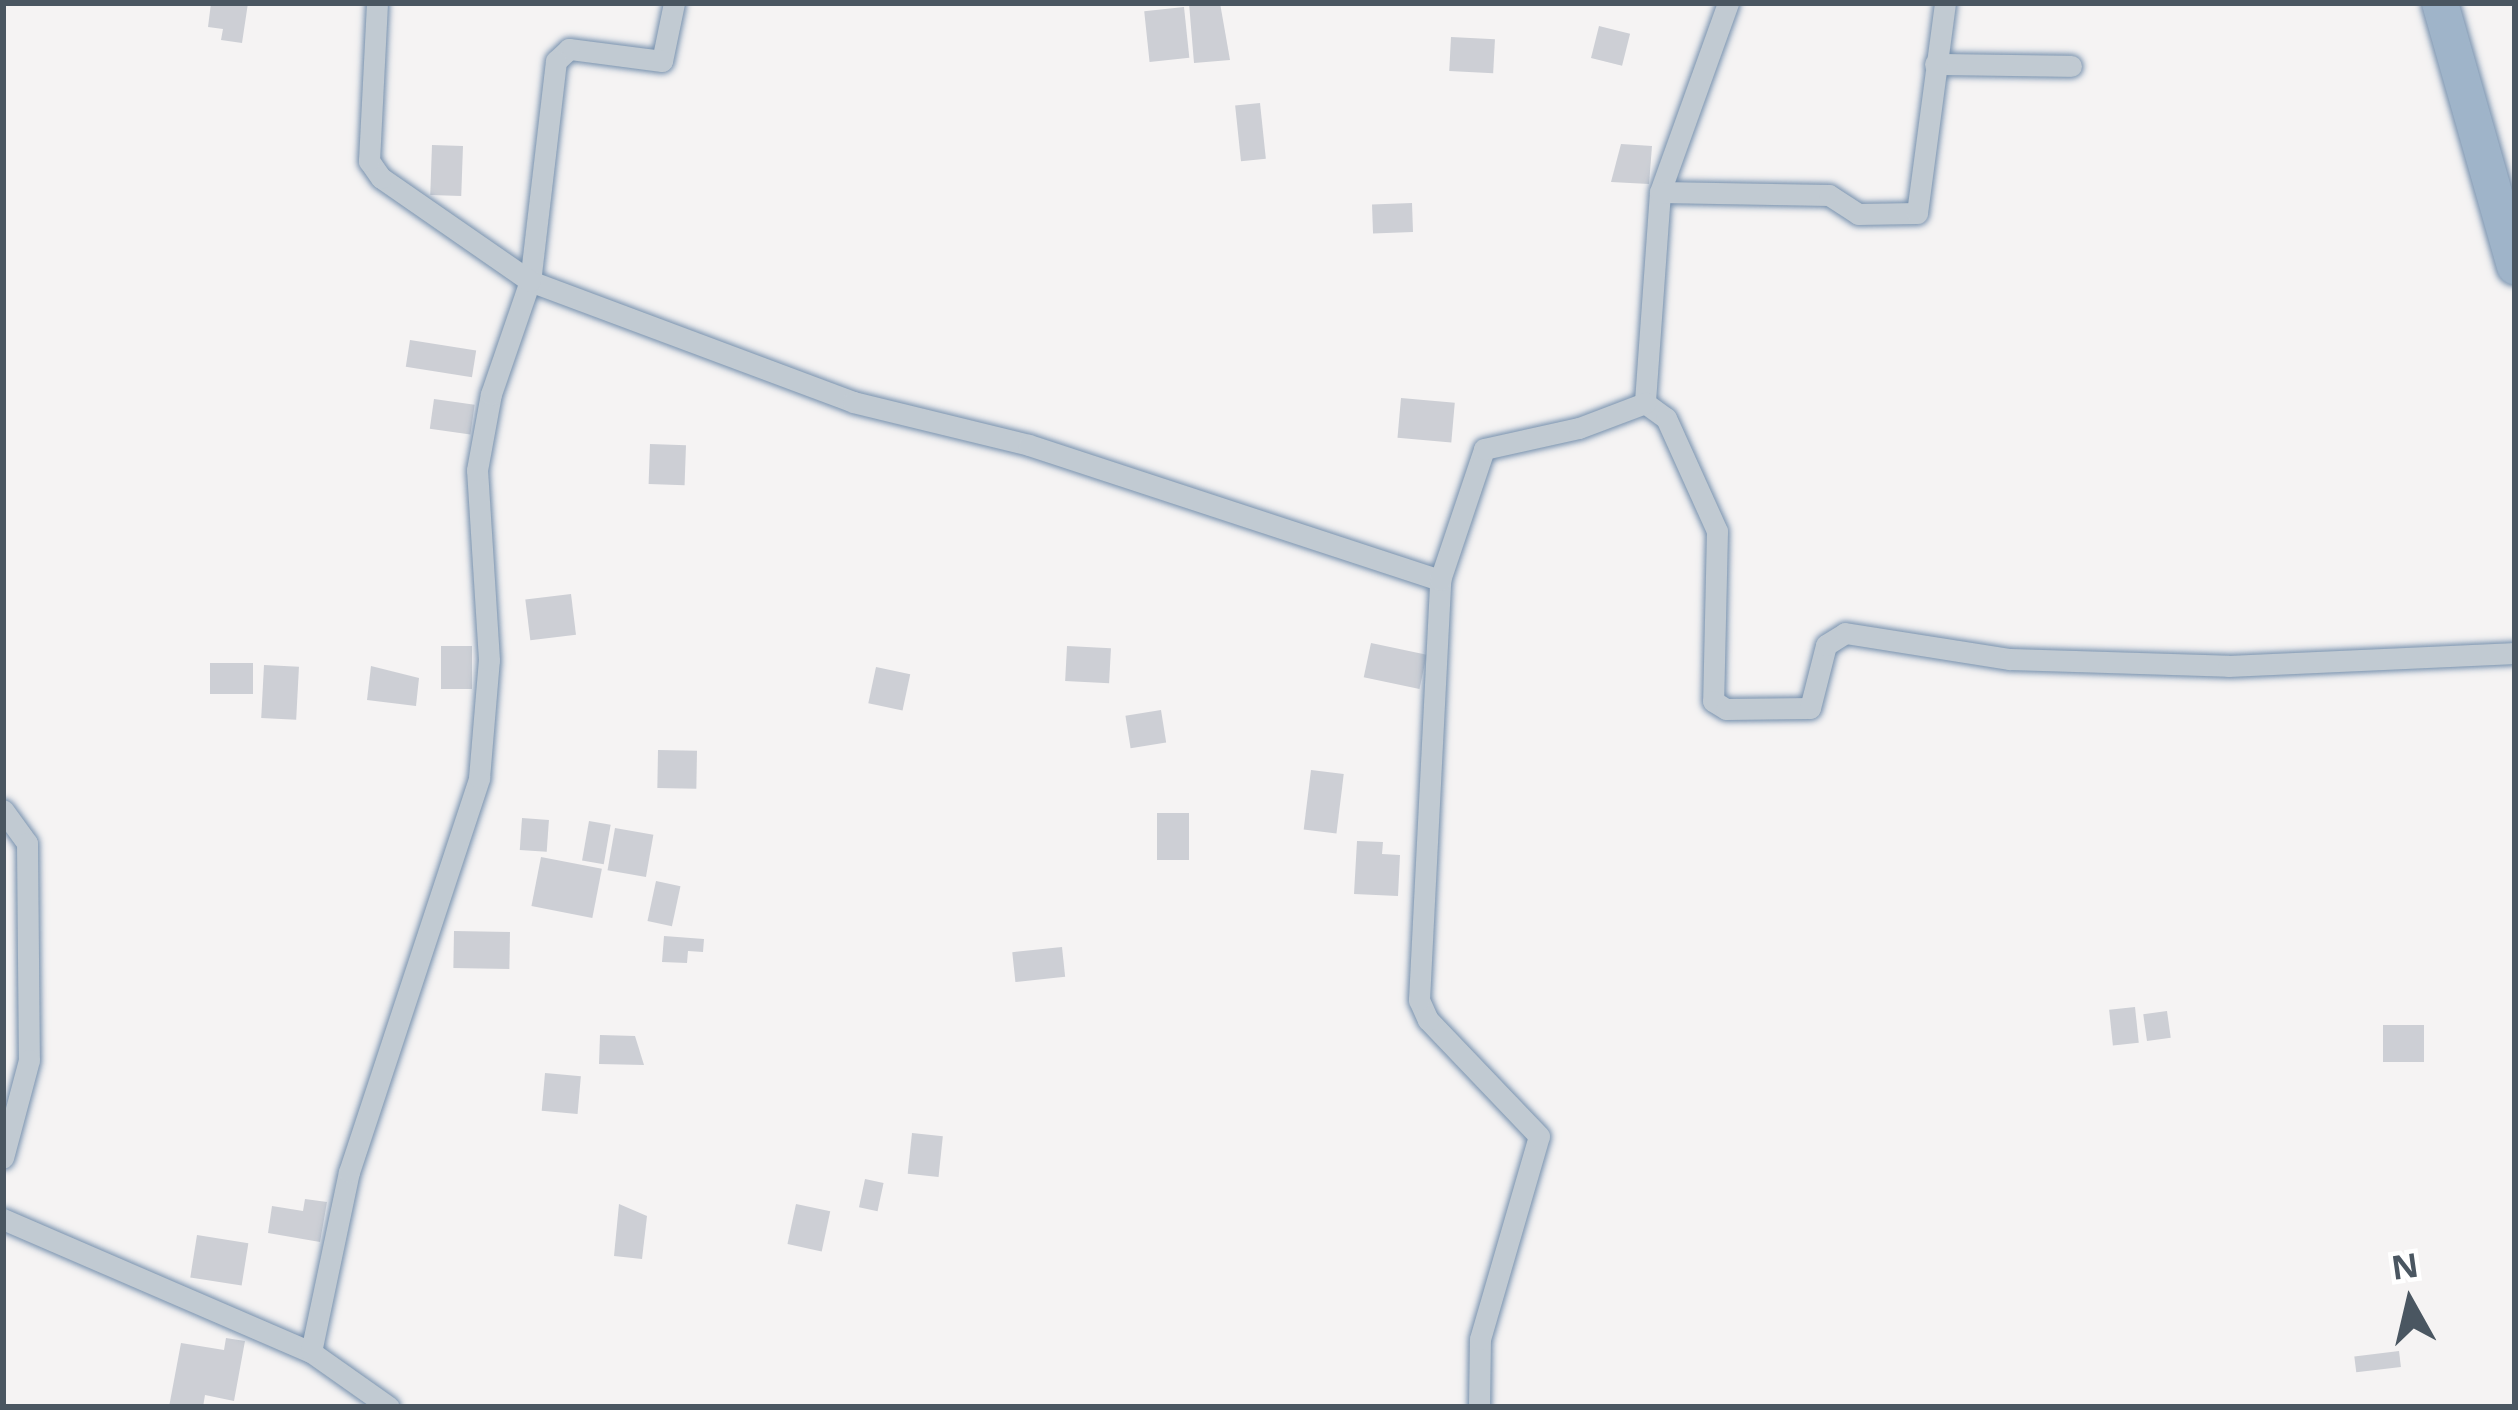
<!DOCTYPE html>
<html>
<head>
<meta charset="utf-8">
<style>
	body { margin:0 }
	#map { position:relative; width:2518px; height:1410px; overflow:hidden; background:#f5f3f3; font-family:"Open Sans",sans-serif }
	div>[style] { position:absolute }
	[style*='--x'] { left:calc(var(--x)*1px); top:calc(var(--y)*1px); width:calc(var(--w)*1px); rotate:calc(var(--a)*1deg) }
	.building>* { inset:0; background:#cdcfd5; transform-origin:0 0 }
	.roads { filter:drop-shadow(0 0 3px #7690ad) drop-shadow(0 0 3px #7690ad) }
	.minor>* { height:21px; margin:-10.5px; padding:0 10.5px; transform-origin:10.5px; border-radius:10.5px; background:#c1cad2 }
	.trunk>* { height:36px; margin:-18px; padding:0 18px; transform-origin:18px; border-radius:18px; background:#9fb4c9 }
	span { translate:-50% -50%; white-space:nowrap; text-align:center; line-height:1.15; -webkit-text-stroke:9px #fff; paint-order:stroke }
	.frame { position:absolute; inset:0; border:6px solid #4a5661; pointer-events:none }
	.north { position:absolute; left:2350px; top:1242px; width:120px; height:120px; -webkit-text-stroke:9px #fff; paint-order:stroke; rotate:352deg; font-size:33px; font-weight:700; line-height:48px; text-align:center; color:#4a5661 }
	.north::after { content:''; display:block; margin:auto; width:42px; height:54px; background:#4a5661; clip-path:polygon(50% 0,100% 100%,50% 72%,0 100%) }
</style>
</head>
<body>
<div id="map">
	<div class="building">
		<div style="clip-path:polygon(211px 3px,248px 3px,242px 43px,221px 40px,223px 29px,208px 27px)"></div>
		<div style="clip-path:polygon(1189px 3px,1220px 3px,1230px 60px,1194px 63px)"></div>
		<div style="left:1184px;top:7px;width:51px;height:40px;rotate:84deg"></div>
		<div style="left:1599px;top:26px;width:32px;height:33px;rotate:14deg"></div>
		<div style="left:1451px;top:37px;width:44px;height:34px;rotate:3deg"></div>
		<div style="left:1260px;top:103px;width:56px;height:25px;rotate:84deg"></div>
		<div style="clip-path:polygon(1621px 144px,1652px 146px,1649px 184px,1611px 182px)"></div>
		<div style="left:432px;top:145px;width:31px;height:50px;rotate:2deg"></div>
		<div style="left:1412px;top:203px;width:29px;height:40px;rotate:88deg"></div>
		<div style="left:410px;top:340px;width:67px;height:27px;rotate:9deg"></div>
		<div style="left:1401px;top:398px;width:54px;height:40px;rotate:5deg"></div>
		<div style="left:434px;top:399px;width:41px;height:30px;rotate:8deg"></div>
		<div style="left:650px;top:444px;width:36px;height:40px;rotate:2deg"></div>
		<div style="left:571px;top:594px;width:41px;height:46px;rotate:83deg"></div>
		<div style="left:1371px;top:643px;width:57px;height:35px;rotate:12deg"></div>
		<div style="left:441px;top:646px;width:31px;height:43px"></div>
		<div style="left:1067px;top:646px;width:44px;height:35px;rotate:3deg"></div>
		<div style="left:210px;top:663px;width:43px;height:31px"></div>
		<div style="left:264px;top:665px;width:35px;height:53px;rotate:3deg"></div>
		<div style="clip-path:polygon(371px 666px,419px 678px,416px 706px,367px 700px)"></div>
		<div style="left:876px;top:667px;width:35px;height:37px;rotate:12deg"></div>
		<div style="left:1161px;top:710px;width:33px;height:36px;rotate:81deg"></div>
		<div style="left:658px;top:750px;width:39px;height:38px;rotate:1deg"></div>
		<div style="left:1311px;top:770px;width:33px;height:60px;rotate:7deg"></div>
		<div style="left:1157px;top:813px;width:32px;height:47px"></div>
		<div style="left:522px;top:818px;width:27px;height:32px;rotate:4deg"></div>
		<div style="left:589px;top:821px;width:22px;height:40px;rotate:10deg"></div>
		<div style="left:615px;top:828px;width:39px;height:43px;rotate:10deg"></div>
		<div style="clip-path:polygon(1357px 841px,1383px 842px,1382px 854px,1400px 855px,1398px 896px,1354px 894px)"></div>
		<div style="left:541px;top:857px;width:62px;height:50px;rotate:11deg"></div>
		<div style="left:656px;top:881px;width:25px;height:41px;rotate:12deg"></div>
		<div style="left:454px;top:931px;width:56px;height:37px;rotate:1deg"></div>
		<div style="clip-path:polygon(664px 936px,704px 939px,703px 952px,688px 951px,687px 963px,662px 962px)"></div>
		<div style="left:1062px;top:947px;width:30px;height:50px;rotate:84deg"></div>
		<div style="left:2135px;top:1007px;width:36px;height:26px;rotate:84deg"></div>
		<div style="left:2167px;top:1011px;width:27px;height:24px;rotate:82deg"></div>
		<div style="left:2383px;top:1025px;width:41px;height:37px"></div>
		<div style="clip-path:polygon(600px 1035px,635px 1036px,644px 1065px,599px 1064px)"></div>
		<div style="left:545px;top:1073px;width:36px;height:38px;rotate:5deg"></div>
		<div style="left:912px;top:1133px;width:31px;height:41px;rotate:6deg"></div>
		<div style="left:865px;top:1179px;width:19px;height:29px;rotate:12deg"></div>
		<div style="clip-path:polygon(305px 1199px,327px 1202px,320px 1242px,268px 1233px,272px 1206px,303px 1211px)"></div>
		<div style="clip-path:polygon(619px 1204px,647px 1216px,642px 1259px,614px 1256px)"></div>
		<div style="left:796px;top:1204px;width:35px;height:41px;rotate:12deg"></div>
		<div style="left:197px;top:1235px;width:52px;height:43px;rotate:9deg"></div>
		<div style="clip-path:polygon(226px 1338px,245px 1341px,234px 1401px,205px 1395px,203px 1407px,169px 1407px,181px 1343px,224px 1350px)"></div>
		<div style="left:2399px;top:1351px;width:16px;height:45px;rotate:83deg"></div>
	</div>
	<div class="roads">
		<div class="minor">
			<div style="--x:674;--y:3;--w:59;--a:101.7"></div>
			<div style="--x:662;--y:61;--w:94;--a:-172.6"></div>
			<div style="--x:569;--y:49;--w:18;--a:137"></div>
			<div style="--x:556;--y:61;--w:222;--a:96.7"></div>
			<div style="--x:530;--y:281;--w:345;--a:20.5"></div>
			<div style="--x:853;--y:402;--w:181;--a:13.7"></div>
			<div style="--x:1029;--y:445;--w:433;--a:18.2"></div>
			<div style="--x:1728;--y:3;--w:201;--a:109.8"></div>
			<div style="--x:1660;--y:192;--w:212;--a:94.1"></div>
			<div style="--x:1645;--y:403;--w:26;--a:36"></div>
			<div style="--x:1666;--y:418;--w:124;--a:65.7"></div>
			<div style="--x:1717;--y:531;--w:170;--a:91.3"></div>
			<div style="--x:1713;--y:701;--w:15;--a:32"></div>
			<div style="--x:1726;--y:709;--w:84;--a:-0.7"></div>
			<div style="--x:1810;--y:708;--w:65;--a:-75.7"></div>
			<div style="--x:1826;--y:645;--w:22;--a:-32"></div>
			<div style="--x:1845;--y:633;--w:167;--a:9"></div>
			<div style="--x:2010;--y:659;--w:218;--a:1.8"></div>
			<div style="--x:2228;--y:666;--w:287;--a:-2.6"></div>
			<div style="--x:1935;--y:64;--w:136;--a:0.8"></div>
			<div style="--x:1660;--y:192;--w:169;--a:1"></div>
			<div style="--x:1829;--y:195;--w:35;--a:33"></div>
			<div style="--x:1858;--y:214;--w:59;--a:-1"></div>
			<div style="--x:1917;--y:213;--w:212;--a:-82.4"></div>
			<div style="--x:3;--y:810;--w:41;--a:54"></div>
			<div style="--x:27;--y:843;--w:217;--a:89.5"></div>
			<div style="--x:29;--y:1060;--w:101;--a:104.9"></div>
			<div style="--x:3;--y:1219;--w:335;--a:23.4"></div>
			<div style="--x:311;--y:1352;--w:95;--a:35.2"></div>
			<div style="--x:311;--y:1352;--w:184;--a:-78.1"></div>
			<div style="--x:349;--y:1172;--w:415;--a:-71.7"></div>
			<div style="--x:479;--y:778;--w:118;--a:-85.2"></div>
			<div style="--x:489;--y:660;--w:190;--a:-93.6"></div>
			<div style="--x:477;--y:470;--w:77;--a:-79.6"></div>
			<div style="--x:491;--y:394;--w:120;--a:-71"></div>
			<div style="--x:530;--y:281;--w:181;--a:-145.3"></div>
			<div style="--x:381;--y:178;--w:21;--a:-125"></div>
			<div style="--x:369;--y:161;--w:158;--a:-87.1"></div>
			<div style="--x:1479;--y:1407;--w:68;--a:-89.2"></div>
			<div style="--x:1480;--y:1339;--w:211;--a:-73.8"></div>
			<div style="--x:1539;--y:1136;--w:161;--a:-133.7"></div>
			<div style="--x:1428;--y:1020;--w:22;--a:-114"></div>
			<div style="--x:1419;--y:1000;--w:421;--a:-87.1"></div>
			<div style="--x:1440;--y:580;--w:138;--a:-71.4"></div>
			<div style="--x:1484;--y:449;--w:97;--a:-12.5"></div>
			<div style="--x:1579;--y:428;--w:71;--a:-20.7"></div>
		</div>
		<div class="trunk">
			<div style="--x:2440;--y:3;--w:274;--a:74.1"></div>
		</div>
	</div>
	<div class="frame"></div>
	<div class="north">N</div>
</div>
</body>
</html>
